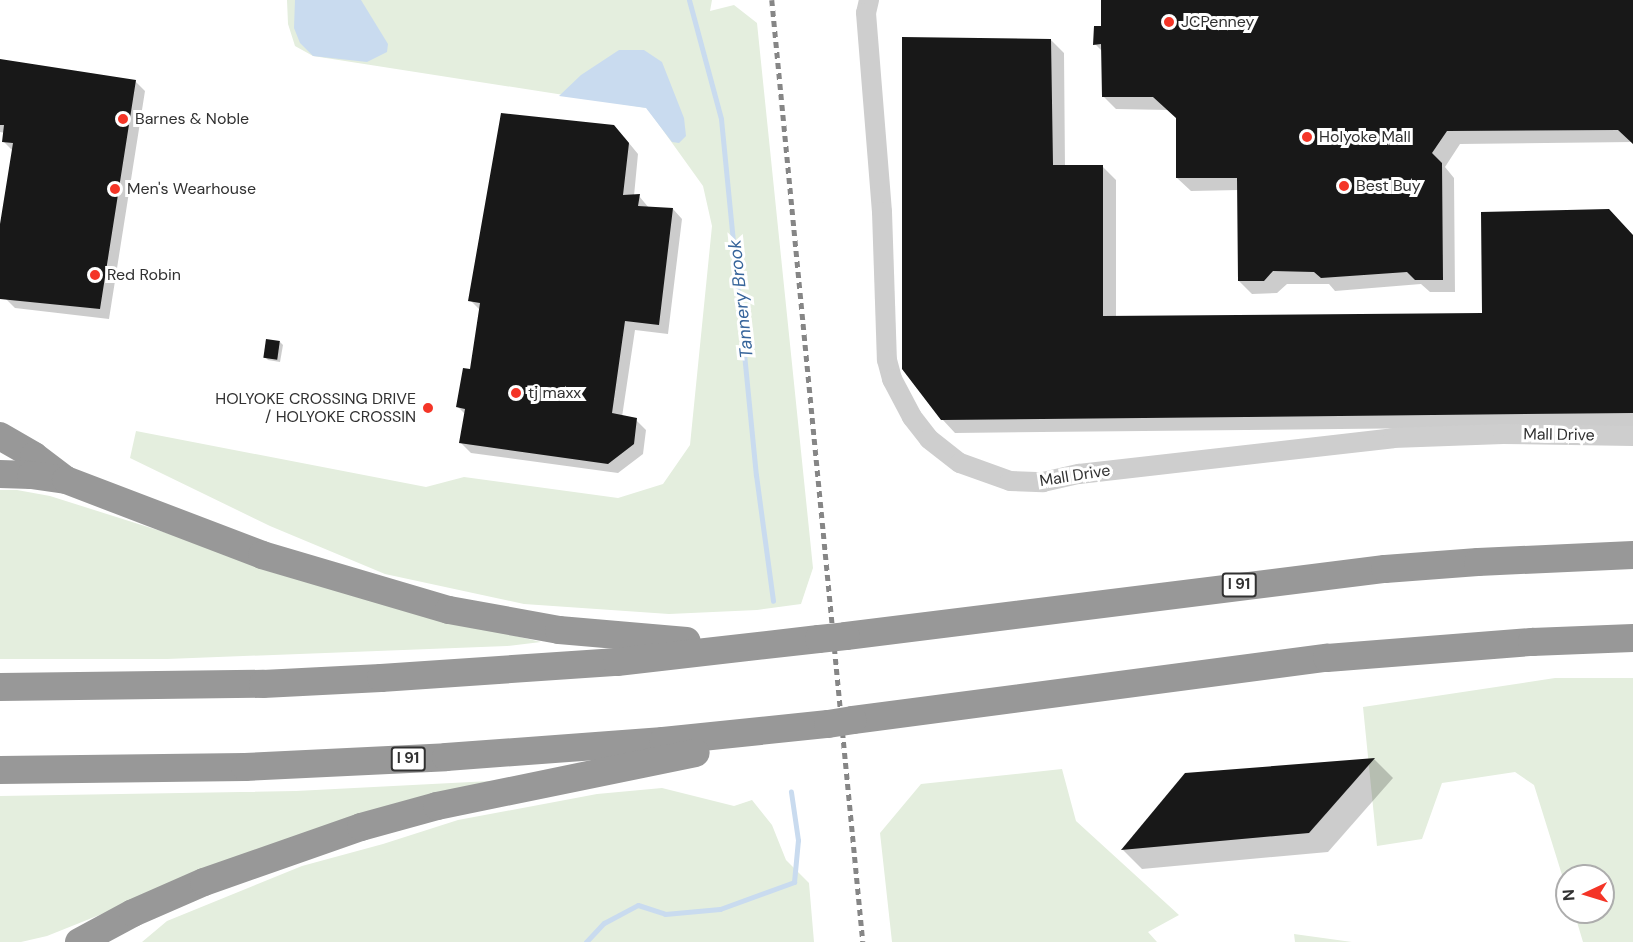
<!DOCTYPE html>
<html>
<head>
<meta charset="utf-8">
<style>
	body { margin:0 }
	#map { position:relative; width:1633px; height:942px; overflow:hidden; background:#fff; font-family:"DM Sans",sans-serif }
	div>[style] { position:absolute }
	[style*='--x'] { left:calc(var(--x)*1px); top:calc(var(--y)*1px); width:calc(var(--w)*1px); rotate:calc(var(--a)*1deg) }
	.green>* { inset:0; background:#e4eede }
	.water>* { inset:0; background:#c9dbef }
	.shadow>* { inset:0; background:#0003 }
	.stream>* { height:5px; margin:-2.5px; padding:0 2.5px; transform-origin:2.5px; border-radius:2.5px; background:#c9dbef }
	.building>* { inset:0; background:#181818; transform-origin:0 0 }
	.tertiary>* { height:20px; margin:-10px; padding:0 10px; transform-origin:10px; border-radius:10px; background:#cecece }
	.motorway>* { height:28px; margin:-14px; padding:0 14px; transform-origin:14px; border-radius:14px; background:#989898 }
	.rail>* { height:4.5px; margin-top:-2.25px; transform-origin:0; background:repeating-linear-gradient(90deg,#868686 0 6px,transparent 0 10.5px) }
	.motorway-bridge>* { height:28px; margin:-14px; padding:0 14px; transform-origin:14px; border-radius:14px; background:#989898 }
	.dots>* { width:16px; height:16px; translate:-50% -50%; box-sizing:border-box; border:3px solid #fff; border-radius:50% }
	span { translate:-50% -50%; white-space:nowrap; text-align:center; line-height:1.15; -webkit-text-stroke:6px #fff; paint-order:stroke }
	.shield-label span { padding:2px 4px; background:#fff; border:2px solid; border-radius:4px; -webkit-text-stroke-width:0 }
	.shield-label { font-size:15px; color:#313131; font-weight:700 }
	.poi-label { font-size:16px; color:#313131 }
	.left { translate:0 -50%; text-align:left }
	.right { translate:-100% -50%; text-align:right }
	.street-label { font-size:16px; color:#313131 }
	.water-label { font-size:18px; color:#37659b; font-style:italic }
	.north { position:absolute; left:1555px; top:864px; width:60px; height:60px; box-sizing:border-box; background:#fff; border:2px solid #adadad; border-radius:50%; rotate:266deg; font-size:16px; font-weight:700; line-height:24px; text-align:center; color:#313131 }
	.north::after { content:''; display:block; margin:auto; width:21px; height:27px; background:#f43527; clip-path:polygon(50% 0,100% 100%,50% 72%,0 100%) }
</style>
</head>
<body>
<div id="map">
	<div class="green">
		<div style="clip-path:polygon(287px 0,712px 0,710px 11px,734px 5px,757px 23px,813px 568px,801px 604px,757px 610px,669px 614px,524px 604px,385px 574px,270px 526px,130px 458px,136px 431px,426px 487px,464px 477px,618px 498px,663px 484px,690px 445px,712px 226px,703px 186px,647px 108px,313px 56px,295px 46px,288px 24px)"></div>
		<div style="clip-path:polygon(0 490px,17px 490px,50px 496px,426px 615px,541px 642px,507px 646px,167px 659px,0 659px)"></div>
		<div style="clip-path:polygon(1555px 678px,1633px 678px,1633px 942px,1583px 942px,1574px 912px,1603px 912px,1603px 876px,1567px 876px,1567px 891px,1534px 785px,1515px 772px,1442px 783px,1422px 839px,1377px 846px,1363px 707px)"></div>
		<div style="clip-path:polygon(1062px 769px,1076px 821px,1179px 915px,1148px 932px,1157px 942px,892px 942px,880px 833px,921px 784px)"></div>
		<div style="clip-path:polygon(510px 780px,182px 882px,47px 936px,21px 942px,0 942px,0 796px,296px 791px)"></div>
		<div style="clip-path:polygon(662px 788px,734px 806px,752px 800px,772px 825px,786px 860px,809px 883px,814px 942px,142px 942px,167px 921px,302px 866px,383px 844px,458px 820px,597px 794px)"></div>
		<div style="clip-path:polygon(1294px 934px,1352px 942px,1295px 942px)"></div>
	</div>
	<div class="water">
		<div style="clip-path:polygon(295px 0,361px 0,388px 44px,387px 52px,367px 62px,313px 56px,300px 43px,294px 28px)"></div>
		<div style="clip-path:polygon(619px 50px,644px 50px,662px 62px,684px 118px,686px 136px,679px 143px,672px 142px,646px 108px,559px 96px,581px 75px)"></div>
	</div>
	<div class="shadow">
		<div style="clip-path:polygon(1102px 0,1633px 0,1633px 142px,1460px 144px,1445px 167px,1454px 178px,1455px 292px,1430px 292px,1421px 284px,1335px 291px,1329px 284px,1287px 284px,1277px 293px,1252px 294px,1239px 281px,1239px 190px,1191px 191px,1177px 178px,1178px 119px,1168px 110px,1116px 109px,1103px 96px,1103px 52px,1095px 44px,1103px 28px)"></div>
		<div style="clip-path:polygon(1051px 40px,1064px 53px,1065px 167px,1103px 167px,1116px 180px,1116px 317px,1483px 314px,1633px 237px,1633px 426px,955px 433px,942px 419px)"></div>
		<div style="clip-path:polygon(0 60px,135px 81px,145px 91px,109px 319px,15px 308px,0 293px,0 233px,13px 151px,3px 141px,5px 133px,0 132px)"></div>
		<div style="clip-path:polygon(624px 137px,638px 154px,634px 196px,639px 196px,649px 208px,673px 209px,682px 219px,668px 334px,635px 330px,622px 417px,636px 420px,646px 430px,643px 454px,618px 473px,471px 453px,461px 443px,466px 415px,458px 407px,471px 370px,480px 310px,470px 300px)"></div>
		<div style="clip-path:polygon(280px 342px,283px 345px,280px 362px,268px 360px,265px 357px)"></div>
		<div style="clip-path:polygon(1374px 759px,1393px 778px,1328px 852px,1142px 869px,1123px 850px,1186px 775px)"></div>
	</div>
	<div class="stream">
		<div style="--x:689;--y:0;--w:123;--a:74.9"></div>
		<div style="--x:721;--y:119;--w:358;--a:84.4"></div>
		<div style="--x:756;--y:475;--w:127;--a:82.3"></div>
		<div style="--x:586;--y:942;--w:26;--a:-47"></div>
		<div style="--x:604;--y:923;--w:38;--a:-28"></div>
		<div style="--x:638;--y:905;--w:28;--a:18"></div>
		<div style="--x:665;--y:914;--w:55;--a:-5.2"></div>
		<div style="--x:720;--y:909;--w:79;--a:-20"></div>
		<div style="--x:794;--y:882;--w:42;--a:-84.6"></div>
		<div style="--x:798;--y:840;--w:49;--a:-98.3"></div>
	</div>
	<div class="building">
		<div style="clip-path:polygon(1101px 0,1633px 0,1633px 144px,1618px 130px,1447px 131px,1432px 153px,1442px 163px,1443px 280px,1415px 280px,1407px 272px,1321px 278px,1314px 272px,1273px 271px,1264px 281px,1238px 281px,1237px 178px,1176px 178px,1176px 118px,1153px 97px,1102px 97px,1101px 44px,1093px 45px,1094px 26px,1101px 26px)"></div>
		<div style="clip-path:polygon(902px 37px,1051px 39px,1053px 165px,1103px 165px,1103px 316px,1482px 313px,1481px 212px,1609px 209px,1633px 235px,1633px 413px,941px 420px,902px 369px)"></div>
		<div style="clip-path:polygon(0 59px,136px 80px,100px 309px,0 299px,0 224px,13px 143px,2px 142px,4px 125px,0 125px)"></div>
		<div style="clip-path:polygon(501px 113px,614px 125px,629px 143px,623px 195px,640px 194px,638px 206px,673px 208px,659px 325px,625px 321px,612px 413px,637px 418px,634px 444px,608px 464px,459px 443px,465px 409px,456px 407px,463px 368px,470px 369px,480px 303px,468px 301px)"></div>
		<div style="left:266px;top:339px;width:14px;height:19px;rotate:8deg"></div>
		<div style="clip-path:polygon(1375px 758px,1309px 833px,1121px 850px,1185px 773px)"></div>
	</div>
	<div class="tertiary">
		<div style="--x:869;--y:0;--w:13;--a:103"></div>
		<div style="--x:866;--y:13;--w:200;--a:85.4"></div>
		<div style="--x:882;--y:212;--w:148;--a:88.1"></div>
		<div style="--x:887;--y:360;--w:20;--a:75"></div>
		<div style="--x:892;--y:379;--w:43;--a:62.2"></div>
		<div style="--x:912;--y:417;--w:28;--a:52"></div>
		<div style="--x:929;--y:439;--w:39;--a:38"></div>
		<div style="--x:960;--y:463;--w:53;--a:19.8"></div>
		<div style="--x:1010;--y:481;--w:33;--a:2"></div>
		<div style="--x:1043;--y:482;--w:37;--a:-13"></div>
		<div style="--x:1079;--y:474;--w:316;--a:-6.5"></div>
		<div style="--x:1393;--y:438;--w:110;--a:-2.1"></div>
		<div style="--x:1503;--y:434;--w:130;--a:0.9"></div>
	</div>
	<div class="motorway">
		<div style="--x:0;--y:436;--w:39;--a:30"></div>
		<div style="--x:34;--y:456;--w:38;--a:37"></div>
		<div style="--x:0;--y:474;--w:31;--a:2"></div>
		<div style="--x:31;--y:475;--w:35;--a:8"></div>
		<div style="--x:66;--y:480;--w:210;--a:20.9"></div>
		<div style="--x:262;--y:555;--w:195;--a:16.4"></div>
		<div style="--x:449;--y:610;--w:112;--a:10.3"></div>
		<div style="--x:559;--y:630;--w:128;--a:4.9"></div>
		<div style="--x:846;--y:636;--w:543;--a:-7.09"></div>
		<div style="--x:1385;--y:569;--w:93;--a:-4.3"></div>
		<div style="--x:1478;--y:562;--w:155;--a:-2.6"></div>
		<div style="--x:0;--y:687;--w:263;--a:-0.7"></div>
		<div style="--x:263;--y:684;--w:118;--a:-2.9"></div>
		<div style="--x:381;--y:678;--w:237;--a:-3.9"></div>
		<div style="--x:617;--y:662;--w:203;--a:-6.5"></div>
		<div style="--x:853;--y:720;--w:478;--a:-7.5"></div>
		<div style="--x:1327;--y:658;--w:206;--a:-4.5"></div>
		<div style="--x:1532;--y:642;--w:101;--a:-2.3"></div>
		<div style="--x:0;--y:770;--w:245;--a:-0.7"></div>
		<div style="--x:245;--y:767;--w:201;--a:-2.8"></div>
		<div style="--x:446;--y:757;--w:218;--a:-4.2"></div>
		<div style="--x:663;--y:741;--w:166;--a:-5.9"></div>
		<div style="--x:79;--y:942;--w:61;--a:-28.2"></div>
		<div style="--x:133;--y:913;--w:77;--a:-23.6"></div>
		<div style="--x:204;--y:882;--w:166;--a:-19.3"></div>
		<div style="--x:361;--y:827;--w:79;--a:-15.4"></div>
		<div style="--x:437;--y:806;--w:264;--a:-11.6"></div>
	</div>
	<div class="rail">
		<div style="--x:772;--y:0;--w:946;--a:84.48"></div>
	</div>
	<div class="motorway-bridge">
		<div style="--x:819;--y:639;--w:27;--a:-6"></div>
		<div style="--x:828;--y:724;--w:25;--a:-9"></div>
	</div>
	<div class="dots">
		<div style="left:1169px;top:22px;background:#f43527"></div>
		<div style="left:123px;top:119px;background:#f43527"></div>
		<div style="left:1307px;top:137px;background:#f43527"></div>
		<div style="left:1344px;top:186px;background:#f43527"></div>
		<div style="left:115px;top:189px;background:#f43527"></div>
		<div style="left:95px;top:275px;background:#f43527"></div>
		<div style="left:516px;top:393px;background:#f43527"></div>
		<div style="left:428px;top:408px;background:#f43527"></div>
	</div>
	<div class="shield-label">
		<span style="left:1239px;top:585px">I 91</span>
		<span style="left:408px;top:759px">I 91</span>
	</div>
	<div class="poi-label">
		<span class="left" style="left:1181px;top:22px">JCPenney</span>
		<span class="left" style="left:135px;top:119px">Barnes &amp; Noble</span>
		<span class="left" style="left:1319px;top:137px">Holyoke Mall</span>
		<span class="left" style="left:1356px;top:186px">Best Buy</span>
		<span class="left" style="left:127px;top:189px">Men's Wearhouse</span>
		<span class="left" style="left:107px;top:275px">Red Robin</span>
		<span class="left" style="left:528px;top:393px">tj maxx</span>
		<span class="right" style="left:416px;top:408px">HOLYOKE CROSSING DRIVE<br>/ HOLYOKE CROSSIN</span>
	</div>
	<div class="street-label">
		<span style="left:1559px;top:435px;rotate:1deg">Mall Drive</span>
		<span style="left:1075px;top:476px;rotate:-9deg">Mall Drive</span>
	</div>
	<div class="water-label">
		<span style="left:741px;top:299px;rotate:-96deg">Tannery Brook</span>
	</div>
	<div class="north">N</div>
</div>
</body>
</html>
